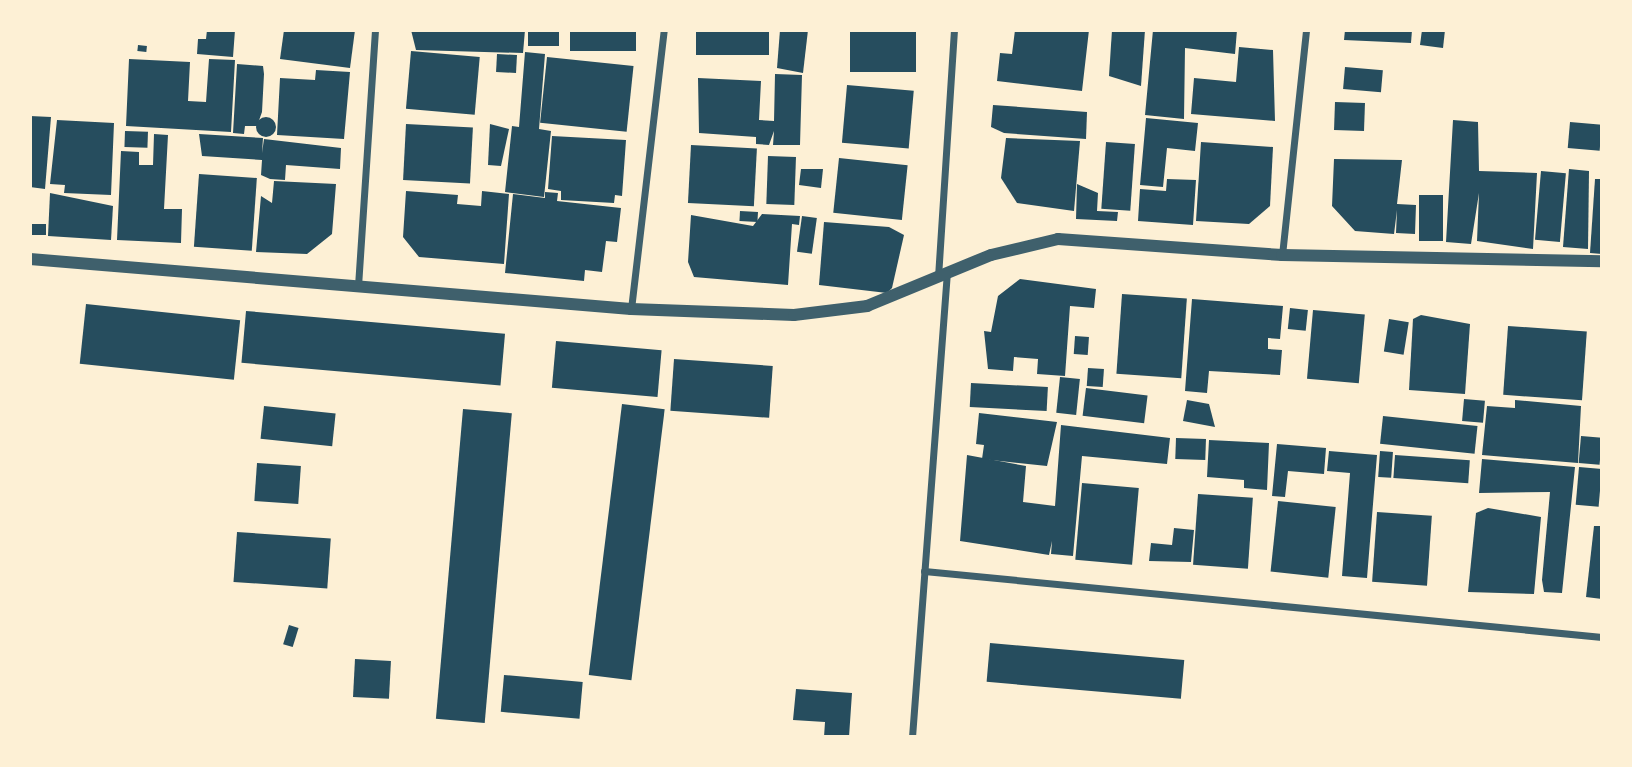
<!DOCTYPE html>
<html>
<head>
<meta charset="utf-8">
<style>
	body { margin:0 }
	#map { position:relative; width:1632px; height:767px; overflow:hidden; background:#fdf0d5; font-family:"Noto Sans",sans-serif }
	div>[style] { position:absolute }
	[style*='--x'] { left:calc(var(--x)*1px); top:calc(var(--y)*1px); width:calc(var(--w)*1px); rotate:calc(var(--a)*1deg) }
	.building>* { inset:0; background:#264d5e; transform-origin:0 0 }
	.round { border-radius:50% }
	.minor>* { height:7px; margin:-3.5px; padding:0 3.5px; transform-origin:3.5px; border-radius:3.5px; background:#3f606c }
	.tertiary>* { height:12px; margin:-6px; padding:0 6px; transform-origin:6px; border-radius:6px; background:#3f606c }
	span { translate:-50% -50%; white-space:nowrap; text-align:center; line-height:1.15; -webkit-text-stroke:5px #fdf0d5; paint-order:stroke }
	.frame { position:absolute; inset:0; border:32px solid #fdf0d5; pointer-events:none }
</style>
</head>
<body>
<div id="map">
	<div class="building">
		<div style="clip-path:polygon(207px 30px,235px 30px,233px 57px,197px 54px,198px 39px,206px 39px)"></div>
		<div style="clip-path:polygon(284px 30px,355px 30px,350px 68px,280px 59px)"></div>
		<div style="clip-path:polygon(411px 30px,525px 30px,523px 53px,416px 50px)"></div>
		<div style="left:528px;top:30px;width:31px;height:16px"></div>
		<div style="left:570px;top:30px;width:66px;height:21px"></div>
		<div style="left:696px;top:30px;width:73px;height:25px"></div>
		<div style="clip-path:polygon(780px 30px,808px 30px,803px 73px,777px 68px)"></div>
		<div style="left:850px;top:30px;width:66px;height:42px"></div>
		<div style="clip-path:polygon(1015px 30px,1089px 30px,1082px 91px,997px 81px,1000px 53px,1012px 54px)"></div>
		<div style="clip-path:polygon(1112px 30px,1145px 30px,1141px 86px,1109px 76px)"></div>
		<div style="clip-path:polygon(1153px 30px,1237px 30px,1235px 54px,1185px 48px,1184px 119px,1145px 115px)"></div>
		<div style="clip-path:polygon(1345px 30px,1412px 30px,1411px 43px,1344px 40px)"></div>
		<div style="clip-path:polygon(1422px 30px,1445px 30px,1443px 48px,1420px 45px)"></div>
		<div style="left:138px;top:45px;width:9px;height:6px;rotate:6deg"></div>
		<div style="clip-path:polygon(1239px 47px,1273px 50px,1275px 121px,1191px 114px,1194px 78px,1236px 82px)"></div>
		<div style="left:411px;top:51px;width:69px;height:58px;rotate:5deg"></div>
		<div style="clip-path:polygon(525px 52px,545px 54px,539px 129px,551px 131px,544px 197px,505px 192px,512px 126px,519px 127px)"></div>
		<div style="left:497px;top:54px;width:20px;height:18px;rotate:3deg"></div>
		<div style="left:547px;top:57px;width:87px;height:66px;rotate:6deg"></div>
		<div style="clip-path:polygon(129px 59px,190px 62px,188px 101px,206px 102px,209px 59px,235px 60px,231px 132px,126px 126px)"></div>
		<div style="clip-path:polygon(237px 64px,263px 66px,264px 74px,262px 112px,257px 126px,245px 126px,244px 134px,233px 133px)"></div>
		<div style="left:1345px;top:67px;width:38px;height:22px;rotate:5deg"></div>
		<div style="clip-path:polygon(316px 70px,350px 72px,344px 139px,277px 135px,280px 78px,315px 80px)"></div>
		<div style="clip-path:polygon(775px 74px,802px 75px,800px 145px,773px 145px,774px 131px,769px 145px,756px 144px,756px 137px,699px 133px,698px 78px,761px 81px,759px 120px,774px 121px)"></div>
		<div style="left:847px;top:85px;width:67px;height:58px;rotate:5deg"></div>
		<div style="left:1335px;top:102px;width:30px;height:28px;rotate:2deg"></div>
		<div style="clip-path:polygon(993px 105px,1087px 112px,1086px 139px,1004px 133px,991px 127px)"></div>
		<div style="clip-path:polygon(30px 116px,51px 117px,45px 189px,30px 187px)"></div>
		<div class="round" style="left:256px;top:117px;width:20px;height:20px"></div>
		<div style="clip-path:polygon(1146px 118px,1198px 123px,1195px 151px,1167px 148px,1163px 187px,1140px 185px)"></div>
		<div style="clip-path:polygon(57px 120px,114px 123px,111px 195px,64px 193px,65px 185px,50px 184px)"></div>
		<div style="clip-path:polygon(1453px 120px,1478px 122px,1479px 171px,1537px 173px,1533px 249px,1477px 241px,1479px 193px,1471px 244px,1446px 242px)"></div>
		<div style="left:1570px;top:122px;width:32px;height:26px;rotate:5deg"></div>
		<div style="left:406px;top:124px;width:67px;height:56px;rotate:3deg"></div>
		<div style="clip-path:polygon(490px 124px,509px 129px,501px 166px,488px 165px)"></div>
		<div style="left:125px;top:131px;width:23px;height:16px;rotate:2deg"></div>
		<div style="clip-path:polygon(154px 134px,168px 135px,164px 209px,182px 209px,181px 243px,117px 240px,121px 151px,139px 152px,139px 165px,153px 165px)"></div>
		<div style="clip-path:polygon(199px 134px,263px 138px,262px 153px,264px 139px,341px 148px,340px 169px,286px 165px,285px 180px,270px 179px,261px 175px,262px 160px,202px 156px)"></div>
		<div style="clip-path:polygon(552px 136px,626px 140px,622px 196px,615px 195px,614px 203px,561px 200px,561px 191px,548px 189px)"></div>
		<div style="clip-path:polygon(1006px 138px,1080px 141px,1074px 211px,1017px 203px,1001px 178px)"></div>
		<div style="left:1106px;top:142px;width:29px;height:67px;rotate:4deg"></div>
		<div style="clip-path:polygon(1201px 142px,1273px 147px,1270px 206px,1249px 224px,1196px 221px)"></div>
		<div style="left:691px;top:145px;width:66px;height:58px;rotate:3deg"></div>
		<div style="left:768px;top:156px;width:28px;height:48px;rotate:2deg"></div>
		<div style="left:839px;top:158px;width:69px;height:55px;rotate:6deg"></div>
		<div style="clip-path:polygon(1334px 159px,1402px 160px,1397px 204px,1416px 205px,1415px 234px,1396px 233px,1397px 210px,1394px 234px,1355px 231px,1332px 206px)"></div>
		<div style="clip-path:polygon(801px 169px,823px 169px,821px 188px,799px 185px)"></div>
		<div style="clip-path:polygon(1569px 169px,1589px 171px,1588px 249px,1563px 247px)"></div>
		<div style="left:1541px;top:171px;width:25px;height:69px;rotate:5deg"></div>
		<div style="left:199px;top:174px;width:58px;height:73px;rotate:4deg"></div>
		<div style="clip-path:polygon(1167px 179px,1196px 180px,1193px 225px,1138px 221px,1140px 189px,1166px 191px)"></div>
		<div style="clip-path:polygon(1595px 179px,1602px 179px,1602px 254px,1590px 253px)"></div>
		<div style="clip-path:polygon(274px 181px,336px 184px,332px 234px,307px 254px,256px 252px,261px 196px,272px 203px)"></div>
		<div style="clip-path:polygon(1077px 184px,1098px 193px,1097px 211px,1118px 212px,1117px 221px,1076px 219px)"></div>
		<div style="clip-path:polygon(406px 191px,458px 195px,457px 204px,481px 206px,482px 191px,509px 194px,504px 264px,419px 257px,403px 237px)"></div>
		<div style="clip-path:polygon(545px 192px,558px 193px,557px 201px,621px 208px,617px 242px,606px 241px,602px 272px,585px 270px,584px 281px,505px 273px,513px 194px,545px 198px)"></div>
		<div style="clip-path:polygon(50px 193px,113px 206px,111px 240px,48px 236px)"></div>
		<div style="left:1419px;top:195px;width:24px;height:46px"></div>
		<div style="left:740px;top:211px;width:18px;height:10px;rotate:3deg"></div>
		<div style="clip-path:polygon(762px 214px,800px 216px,799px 225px,792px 224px,788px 285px,694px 277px,688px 262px,691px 215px,753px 226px)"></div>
		<div style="left:802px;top:216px;width:15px;height:36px;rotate:8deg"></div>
		<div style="clip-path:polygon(824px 222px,889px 227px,904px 235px,892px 288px,887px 293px,819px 285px)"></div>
		<div style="left:30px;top:224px;width:16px;height:11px"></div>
		<div style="clip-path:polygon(1020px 279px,1096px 289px,1094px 308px,1070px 306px,1065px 376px,1037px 374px,1038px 359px,1014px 357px,1013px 371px,988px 369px,984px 331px,991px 332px,998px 296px)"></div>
		<div style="left:1122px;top:294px;width:65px;height:80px;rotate:4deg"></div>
		<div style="clip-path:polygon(1192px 299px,1283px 306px,1280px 339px,1268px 338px,1268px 349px,1282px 350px,1280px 375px,1209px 371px,1207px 393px,1185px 391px)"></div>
		<div style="left:86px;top:304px;width:155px;height:60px;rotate:6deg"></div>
		<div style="left:1290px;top:308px;width:18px;height:21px;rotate:6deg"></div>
		<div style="left:1313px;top:310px;width:52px;height:69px;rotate:5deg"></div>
		<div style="left:246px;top:311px;width:260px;height:52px;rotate:5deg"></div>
		<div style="clip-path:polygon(1421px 315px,1470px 324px,1465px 394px,1409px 390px,1413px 319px)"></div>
		<div style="left:1389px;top:319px;width:20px;height:33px;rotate:9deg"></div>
		<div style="left:1508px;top:326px;width:79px;height:69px;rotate:4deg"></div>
		<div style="left:1075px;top:336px;width:14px;height:18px;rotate:4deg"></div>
		<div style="left:556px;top:341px;width:106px;height:47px;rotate:5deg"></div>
		<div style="left:674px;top:359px;width:99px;height:52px;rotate:4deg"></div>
		<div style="left:1088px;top:368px;width:16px;height:18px;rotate:4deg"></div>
		<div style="left:1060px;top:377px;width:20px;height:36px;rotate:6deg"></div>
		<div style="left:971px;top:383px;width:77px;height:24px;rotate:3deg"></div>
		<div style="left:1086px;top:388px;width:62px;height:28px;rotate:7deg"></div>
		<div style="left:1464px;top:399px;width:21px;height:22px;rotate:5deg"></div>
		<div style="clip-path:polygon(1187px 400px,1209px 404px,1215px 427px,1183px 421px)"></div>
		<div style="clip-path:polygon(1515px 400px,1581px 406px,1578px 463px,1482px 455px,1487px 406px,1515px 408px)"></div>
		<div style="left:622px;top:404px;width:43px;height:273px;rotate:7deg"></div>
		<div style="left:264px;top:406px;width:72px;height:33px;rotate:6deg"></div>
		<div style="left:463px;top:409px;width:49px;height:311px;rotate:5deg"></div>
		<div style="clip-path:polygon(979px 413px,1057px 422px,1047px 466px,982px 459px,984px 445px,976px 444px)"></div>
		<div style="left:1383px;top:416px;width:95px;height:28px;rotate:6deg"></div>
		<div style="clip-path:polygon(1061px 425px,1170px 438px,1167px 464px,1082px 456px,1073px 556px,1051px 554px,1052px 541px,1049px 555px,960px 541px,967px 455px,1026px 466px,1023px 502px,1055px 506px)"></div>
		<div style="left:1581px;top:436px;width:21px;height:27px;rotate:5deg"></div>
		<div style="left:1176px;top:438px;width:30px;height:21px;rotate:2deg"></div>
		<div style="clip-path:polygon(1209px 440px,1269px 443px,1267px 490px,1244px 488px,1244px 480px,1207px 477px)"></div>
		<div style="clip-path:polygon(1277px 444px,1326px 448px,1324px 474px,1288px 471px,1285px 497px,1272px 496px)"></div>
		<div style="clip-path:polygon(1329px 451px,1377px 455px,1367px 578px,1342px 576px,1350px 473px,1327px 471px)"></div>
		<div style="left:1380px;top:451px;width:13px;height:26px;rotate:4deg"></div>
		<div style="left:1395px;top:455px;width:75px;height:23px;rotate:4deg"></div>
		<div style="clip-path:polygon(1482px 459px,1575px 467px,1562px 593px,1544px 592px,1542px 580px,1550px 492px,1479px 493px)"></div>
		<div style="left:257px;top:463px;width:44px;height:38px;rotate:4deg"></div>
		<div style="left:1579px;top:467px;width:23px;height:38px;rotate:5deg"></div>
		<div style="left:1082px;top:483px;width:57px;height:77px;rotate:5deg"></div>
		<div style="left:1198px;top:494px;width:55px;height:71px;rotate:4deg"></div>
		<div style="left:1278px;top:501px;width:58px;height:71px;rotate:6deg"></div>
		<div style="clip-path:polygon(1488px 508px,1541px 517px,1534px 594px,1468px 592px,1476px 513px)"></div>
		<div style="left:1377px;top:512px;width:55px;height:70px;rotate:4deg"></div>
		<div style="clip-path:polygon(1594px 526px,1602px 526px,1602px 599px,1586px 597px)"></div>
		<div style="clip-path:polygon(1174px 528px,1194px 530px,1191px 562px,1149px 561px,1151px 543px,1172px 545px)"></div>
		<div style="left:237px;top:532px;width:94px;height:50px;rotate:4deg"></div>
		<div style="left:289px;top:625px;width:10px;height:20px;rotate:17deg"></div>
		<div style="left:990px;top:643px;width:195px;height:39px;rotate:5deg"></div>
		<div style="left:355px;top:659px;width:36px;height:38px;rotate:3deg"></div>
		<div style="left:504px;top:675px;width:79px;height:37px;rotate:5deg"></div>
		<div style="clip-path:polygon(796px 689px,852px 693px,849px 737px,824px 737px,825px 722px,793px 720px)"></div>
	</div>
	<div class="minor">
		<div style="--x:1282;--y:255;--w:226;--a:-83.9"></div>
		<div style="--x:938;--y:277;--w:248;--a:-86.3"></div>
		<div style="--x:358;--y:286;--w:257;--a:-86.2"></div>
		<div style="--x:631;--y:309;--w:281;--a:-83.3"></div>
		<div style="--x:924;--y:571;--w:681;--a:5.56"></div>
		<div style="--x:912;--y:737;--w:465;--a:-85.7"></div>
	</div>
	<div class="tertiary">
		<div style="--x:30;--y:259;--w:603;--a:4.76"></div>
		<div style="--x:631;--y:309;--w:163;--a:2.1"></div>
		<div style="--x:794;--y:315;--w:74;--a:-7"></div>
		<div style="--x:867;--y:306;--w:134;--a:-22.4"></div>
		<div style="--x:991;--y:255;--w:69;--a:-13.4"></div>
		<div style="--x:1058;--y:239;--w:225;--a:4.1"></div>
		<div style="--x:1282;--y:255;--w:320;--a:1.1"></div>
	</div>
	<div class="frame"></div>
</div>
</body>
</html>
